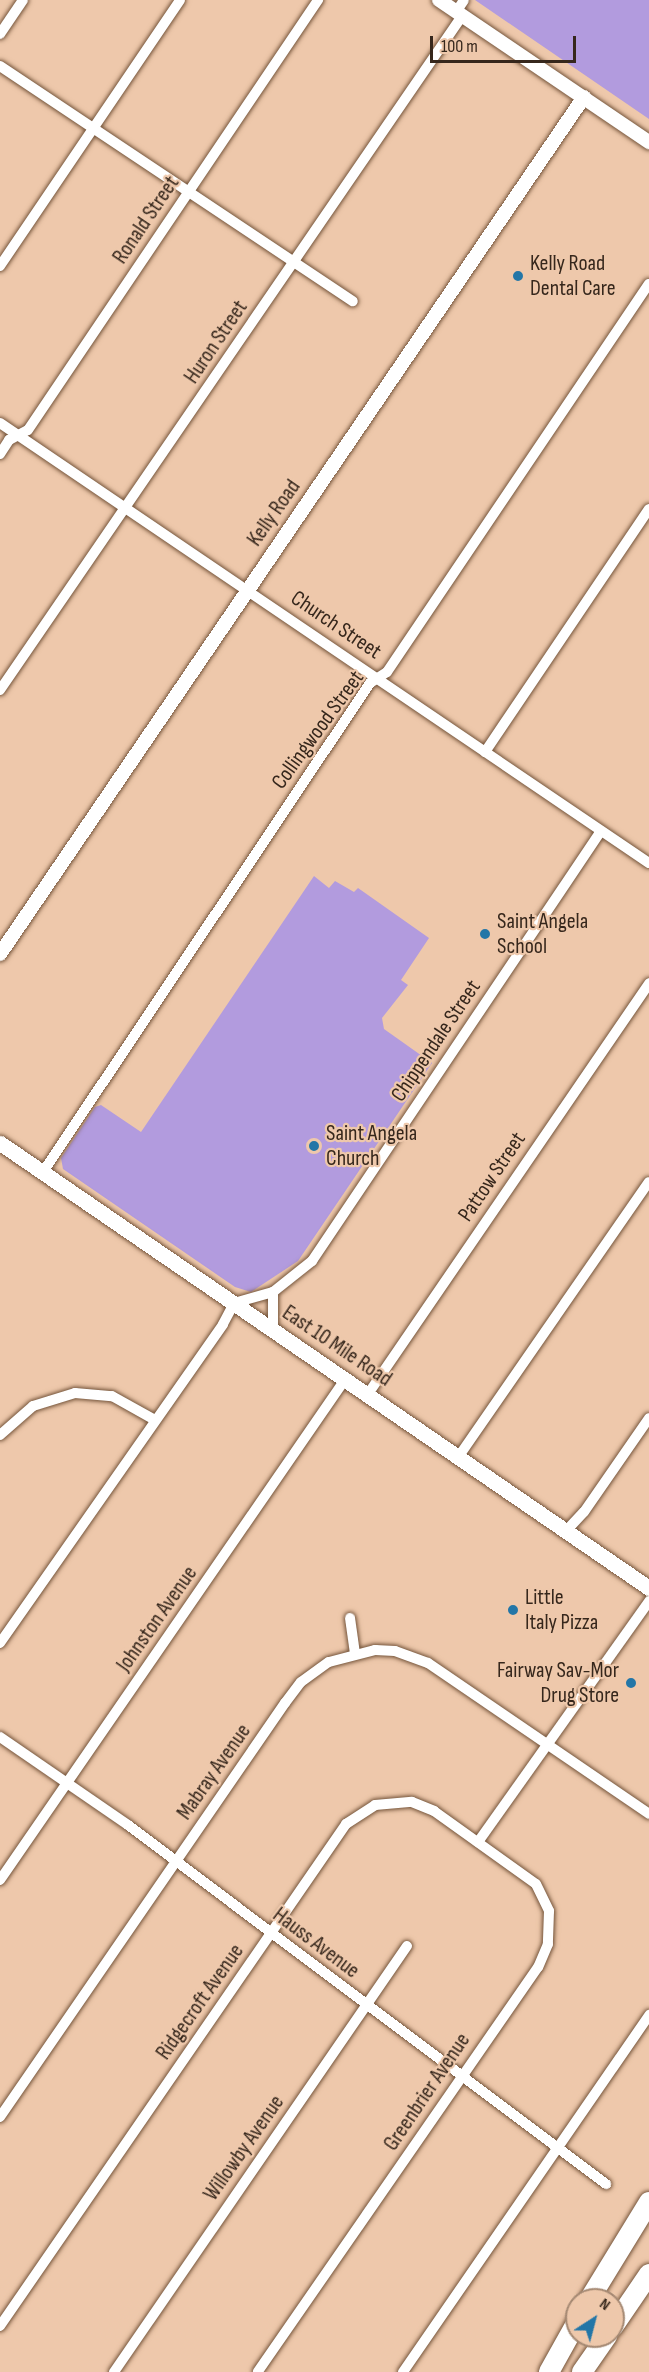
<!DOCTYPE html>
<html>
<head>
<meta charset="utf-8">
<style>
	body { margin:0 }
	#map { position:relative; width:649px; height:2372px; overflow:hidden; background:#eec8ab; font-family:"Sofia Sans Condensed",sans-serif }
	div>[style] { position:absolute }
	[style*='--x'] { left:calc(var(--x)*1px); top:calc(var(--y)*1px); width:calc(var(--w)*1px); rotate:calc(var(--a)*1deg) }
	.green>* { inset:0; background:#b29bde }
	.roads { filter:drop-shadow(0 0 2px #75553b) drop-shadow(0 0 2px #75553b) }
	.minor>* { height:10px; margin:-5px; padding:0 5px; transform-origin:5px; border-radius:5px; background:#fff }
	.tertiary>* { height:14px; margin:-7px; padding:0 7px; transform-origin:7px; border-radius:7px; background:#fff }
	.secondary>* { height:15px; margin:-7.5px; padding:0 7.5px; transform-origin:7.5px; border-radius:7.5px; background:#fff }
	.motorway>* { height:20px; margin:-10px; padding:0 10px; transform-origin:10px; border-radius:10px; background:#fff }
	.dots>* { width:16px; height:16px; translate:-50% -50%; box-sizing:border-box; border:3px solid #eec8ab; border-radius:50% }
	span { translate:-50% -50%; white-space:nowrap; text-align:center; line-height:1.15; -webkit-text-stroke:4.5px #eec8ab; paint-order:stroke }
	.street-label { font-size:22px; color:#36271c }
	.poi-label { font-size:22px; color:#36271c }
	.left { translate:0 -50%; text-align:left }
	.right { translate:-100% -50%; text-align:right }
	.north { position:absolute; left:565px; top:2288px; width:60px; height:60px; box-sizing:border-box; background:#eec8ab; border:2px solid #a48872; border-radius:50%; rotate:36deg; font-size:16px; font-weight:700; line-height:24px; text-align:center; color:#36271c }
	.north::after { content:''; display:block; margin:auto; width:21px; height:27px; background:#2376a7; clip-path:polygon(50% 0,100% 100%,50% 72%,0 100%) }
	.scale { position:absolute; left:430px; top:36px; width:146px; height:27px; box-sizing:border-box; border:3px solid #36271c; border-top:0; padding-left:8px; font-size:18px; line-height:21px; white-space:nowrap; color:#36271c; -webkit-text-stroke:4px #eec8ab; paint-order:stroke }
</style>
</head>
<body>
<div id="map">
	<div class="green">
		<div style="clip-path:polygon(475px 0,649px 0,649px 119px,576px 69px)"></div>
		<div style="clip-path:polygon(314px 876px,329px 888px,335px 881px,354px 892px,358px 888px,429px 938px,401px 980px,408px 985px,382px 1018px,384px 1029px,432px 1063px,298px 1261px,251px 1292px,235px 1287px,63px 1169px,61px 1158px,95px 1107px,101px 1105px,141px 1132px)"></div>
	</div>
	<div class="roads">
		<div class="minor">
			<div style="--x:456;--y:12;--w:14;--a:-56"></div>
			<div style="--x:0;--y:34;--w:41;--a:-55.9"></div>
			<div style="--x:0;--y:66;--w:424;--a:33.7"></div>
			<div style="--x:0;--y:266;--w:321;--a:-55.9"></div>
			<div style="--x:0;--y:423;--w:784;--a:34.14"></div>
			<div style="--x:0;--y:454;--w:17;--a:-57"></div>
			<div style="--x:9;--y:440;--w:21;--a:-28"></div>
			<div style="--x:28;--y:430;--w:519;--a:-56"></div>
			<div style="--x:0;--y:690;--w:817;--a:-55.57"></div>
			<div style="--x:485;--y:752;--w:293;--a:-56"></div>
			<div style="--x:43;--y:1172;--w:588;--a:-56.23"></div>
			<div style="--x:370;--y:683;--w:20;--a:-33"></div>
			<div style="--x:387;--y:672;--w:468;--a:-56"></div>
			<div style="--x:273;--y:1292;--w:50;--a:-38.5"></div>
			<div style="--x:312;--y:1261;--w:518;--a:-56.1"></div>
			<div style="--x:368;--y:1394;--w:498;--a:-55.6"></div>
			<div style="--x:0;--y:1435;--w:44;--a:-41.3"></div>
			<div style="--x:33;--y:1406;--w:44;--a:-17.2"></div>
			<div style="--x:75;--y:1393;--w:37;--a:5"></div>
			<div style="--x:112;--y:1396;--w:49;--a:29.2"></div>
			<div style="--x:459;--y:1456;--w:333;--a:-55.3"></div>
			<div style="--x:566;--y:1531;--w:26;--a:-47"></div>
			<div style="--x:584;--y:1512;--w:114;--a:-55.3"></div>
			<div style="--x:350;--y:1618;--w:34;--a:82"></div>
			<div style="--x:0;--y:1643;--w:389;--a:-55"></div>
			<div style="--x:223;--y:1324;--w:24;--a:-62"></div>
			<div style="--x:234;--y:1303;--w:41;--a:-15.8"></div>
			<div style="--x:273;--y:1292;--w:37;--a:90"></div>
			<div style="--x:0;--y:1737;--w:155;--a:34.5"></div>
			<div style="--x:128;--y:1825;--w:598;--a:36.91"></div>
			<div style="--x:478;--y:1842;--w:296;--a:-54.6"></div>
			<div style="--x:0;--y:1880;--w:610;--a:-55.42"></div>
			<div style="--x:0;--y:2117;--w:503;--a:-55.46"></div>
			<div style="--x:285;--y:1703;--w:26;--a:-53"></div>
			<div style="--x:301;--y:1682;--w:34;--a:-36"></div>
			<div style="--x:329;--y:1662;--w:48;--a:-14.6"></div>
			<div style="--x:375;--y:1650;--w:20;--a:3"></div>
			<div style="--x:395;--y:1651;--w:35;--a:20"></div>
			<div style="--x:428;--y:1663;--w:268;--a:34.3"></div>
			<div style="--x:0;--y:2326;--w:610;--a:-55.42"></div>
			<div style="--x:346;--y:1824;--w:35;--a:-33"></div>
			<div style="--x:375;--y:1805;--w:37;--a:-5"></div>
			<div style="--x:412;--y:1802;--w:24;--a:22"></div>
			<div style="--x:434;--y:1811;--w:125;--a:35.6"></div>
			<div style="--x:536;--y:1884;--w:30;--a:64"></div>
			<div style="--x:549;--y:1911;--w:33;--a:92"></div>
			<div style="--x:548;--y:1944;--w:25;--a:113"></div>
			<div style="--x:538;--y:1967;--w:492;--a:124.7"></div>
			<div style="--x:114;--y:2372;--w:517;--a:-55.48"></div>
			<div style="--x:403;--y:2372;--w:434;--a:-55.4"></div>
		</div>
		<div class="tertiary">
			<div style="--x:439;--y:0;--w:254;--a:34.1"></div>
			<div style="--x:0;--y:954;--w:1037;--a:-55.73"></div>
		</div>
		<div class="secondary">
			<div style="--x:0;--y:1143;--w:787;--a:34.44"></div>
		</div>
		<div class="motorway">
			<div style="--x:589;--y:2300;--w:115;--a:-58.5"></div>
			<div style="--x:613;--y:2327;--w:64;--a:-55.8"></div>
			<div style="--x:549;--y:2372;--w:57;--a:-60.8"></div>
			<div style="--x:582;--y:2372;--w:44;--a:-55.2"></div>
		</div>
	</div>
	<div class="dots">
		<div style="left:518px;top:276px;background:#2376a7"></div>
		<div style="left:485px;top:934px;background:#2376a7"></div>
		<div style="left:314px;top:1146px;background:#2376a7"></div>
		<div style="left:513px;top:1610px;background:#2376a7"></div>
		<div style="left:631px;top:1683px;background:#2376a7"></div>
	</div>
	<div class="street-label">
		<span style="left:146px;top:220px;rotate:-56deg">Ronald Street</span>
		<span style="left:216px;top:342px;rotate:-56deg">Huron Street</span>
		<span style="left:274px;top:513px;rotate:-55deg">Kelly Road</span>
		<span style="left:336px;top:625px;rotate:34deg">Church Street</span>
		<span style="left:318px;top:730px;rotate:-54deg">Collingwood Street</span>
		<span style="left:436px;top:1041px;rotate:-56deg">Chippendale Street</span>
		<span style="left:492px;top:1177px;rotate:-56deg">Pattow Street</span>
		<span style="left:337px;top:1346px;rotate:34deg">East 10 Mile Road</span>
		<span style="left:157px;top:1619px;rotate:-55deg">Johnston Avenue</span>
		<span style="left:214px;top:1772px;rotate:-55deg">Mabray Avenue</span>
		<span style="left:316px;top:1943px;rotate:37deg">Hauss Avenue</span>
		<span style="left:200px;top:2002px;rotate:-55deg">Ridgecroft Avenue</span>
		<span style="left:427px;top:2092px;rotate:-56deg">Greenbrier Avenue</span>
		<span style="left:244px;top:2148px;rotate:-55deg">Willowby Avenue</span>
	</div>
	<div class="poi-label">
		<span class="left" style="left:530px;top:276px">Kelly Road<br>Dental Care</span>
		<span class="left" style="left:497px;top:934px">Saint Angela<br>School</span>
		<span class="left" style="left:326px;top:1146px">Saint Angela<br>Church</span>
		<span class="left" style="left:525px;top:1610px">Little<br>Italy Pizza</span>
		<span class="right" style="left:619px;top:1683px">Fairway Sav-Mor<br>Drug Store</span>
	</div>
	<div class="north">N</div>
	<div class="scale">100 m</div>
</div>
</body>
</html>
